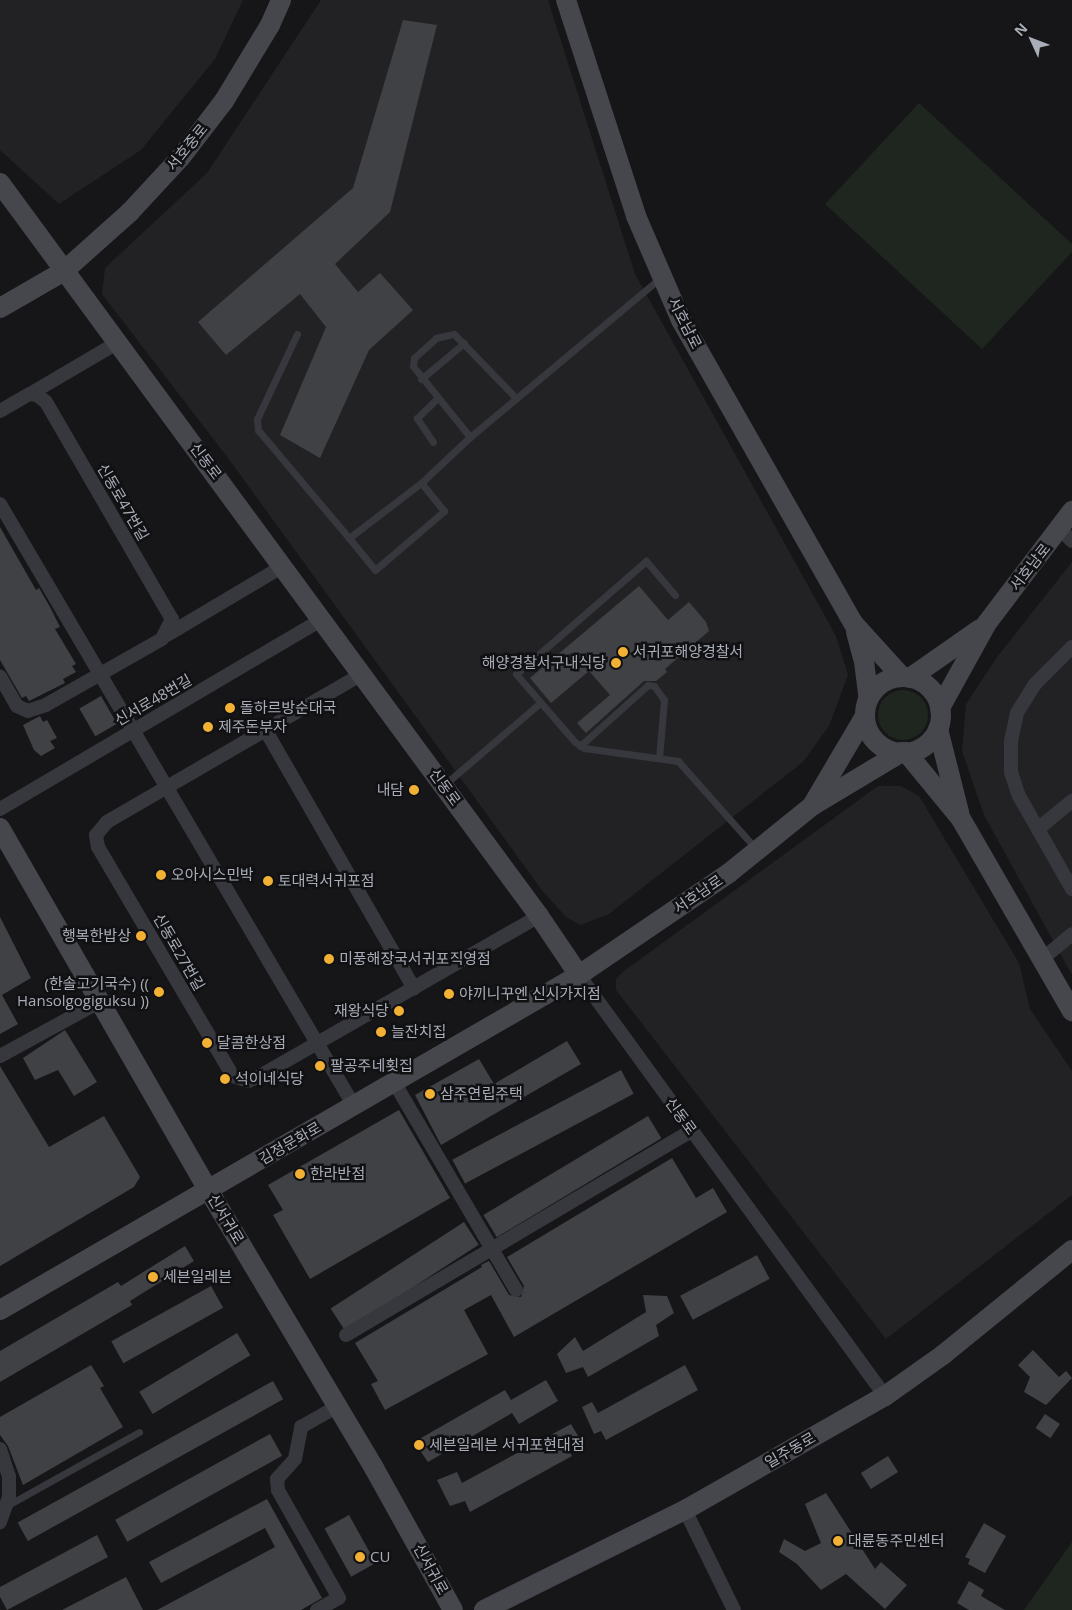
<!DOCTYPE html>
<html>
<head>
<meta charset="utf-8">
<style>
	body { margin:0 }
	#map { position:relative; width:1072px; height:1610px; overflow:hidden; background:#161618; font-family:"Open Sans","Noto Sans KR",sans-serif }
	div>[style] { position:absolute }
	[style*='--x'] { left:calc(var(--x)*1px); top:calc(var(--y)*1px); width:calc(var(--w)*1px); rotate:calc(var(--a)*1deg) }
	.built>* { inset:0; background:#222225 }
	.green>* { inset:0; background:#1e261f }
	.round { border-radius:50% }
	.building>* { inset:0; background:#404145; transform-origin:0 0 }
	.lane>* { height:7px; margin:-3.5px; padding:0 3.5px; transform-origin:3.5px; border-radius:3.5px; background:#37383d }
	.street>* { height:14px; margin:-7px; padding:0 7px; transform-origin:7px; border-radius:7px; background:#37383d }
	.secondary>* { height:20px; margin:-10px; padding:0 10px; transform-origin:10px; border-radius:10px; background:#45474d }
	.secondary>.ring { margin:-10px; padding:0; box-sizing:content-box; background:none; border:20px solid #45474d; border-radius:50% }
	.dots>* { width:14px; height:14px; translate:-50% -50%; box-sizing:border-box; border:2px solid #111113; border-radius:50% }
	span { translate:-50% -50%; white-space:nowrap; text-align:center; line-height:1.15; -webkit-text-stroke:5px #111113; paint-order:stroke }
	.street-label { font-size:15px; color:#a8adb8 }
	.poi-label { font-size:15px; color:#a8adb8 }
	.left { translate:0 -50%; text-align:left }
	.right { translate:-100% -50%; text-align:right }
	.north { position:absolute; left:1007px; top:15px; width:50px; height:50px; -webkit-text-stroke:4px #111113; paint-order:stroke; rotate:313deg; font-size:14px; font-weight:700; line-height:20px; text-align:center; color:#a8adb8 }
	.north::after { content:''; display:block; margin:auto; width:18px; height:22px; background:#a8adb8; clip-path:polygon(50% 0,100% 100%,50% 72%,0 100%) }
</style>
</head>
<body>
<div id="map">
	<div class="built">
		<div style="clip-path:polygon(0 0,243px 0,215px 59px,141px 150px,59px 204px,0 150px)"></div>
		<div style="clip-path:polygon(321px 0,548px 0,635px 274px,836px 636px,848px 675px,829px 726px,803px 762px,609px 914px,581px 925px,566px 917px,541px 889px,231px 462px,102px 294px,105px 268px,207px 173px)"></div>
		<div style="clip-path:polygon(1072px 562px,1072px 975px,984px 815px,962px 751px,966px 704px,997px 657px)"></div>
		<div style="clip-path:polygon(878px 786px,901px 786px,919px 796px,1019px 963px,1030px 1009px,1072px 1071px,1072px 1195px,886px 1339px,616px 990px,616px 979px,624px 971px)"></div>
	</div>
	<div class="green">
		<div style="clip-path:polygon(919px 103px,1072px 244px,1072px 252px,982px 349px,825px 204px)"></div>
		<div class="round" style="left:878px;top:690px;width:50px;height:50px"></div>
		<div style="clip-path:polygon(1072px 1542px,1072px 1610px,1024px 1610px)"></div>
	</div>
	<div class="building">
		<div style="clip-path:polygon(403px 20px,437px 25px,390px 212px,335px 264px,358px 292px,380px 273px,413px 310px,369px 350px,320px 458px,280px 435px,326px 327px,300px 294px,226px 355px,198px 322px,353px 188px)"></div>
		<div style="clip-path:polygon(0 527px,36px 590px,39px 588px,50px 607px,60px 627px,55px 629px,76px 664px,72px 666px,76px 672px,63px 679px,65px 683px,29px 701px,26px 696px,22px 698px,0 660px)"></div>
		<div style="clip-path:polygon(639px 586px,668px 620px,689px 602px,706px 622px,709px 631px,665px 669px,667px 672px,656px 681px,644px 681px,586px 733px,577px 723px,610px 695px,589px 671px,551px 703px,530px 678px)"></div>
		<div style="left:101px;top:696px;width:32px;height:25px;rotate:60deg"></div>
		<div style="clip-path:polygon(40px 716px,43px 722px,47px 720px,57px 738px,50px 741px,55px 748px,41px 756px,34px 750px,23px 725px)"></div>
		<div style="clip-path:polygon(0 917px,31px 978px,2px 995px,18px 1024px,0 1034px)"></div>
		<div style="clip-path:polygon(65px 1030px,97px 1082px,74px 1096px,58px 1070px,35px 1080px,23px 1058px)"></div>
		<div style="clip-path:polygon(567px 1041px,581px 1064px,441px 1145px,415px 1095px,479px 1059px,494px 1084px)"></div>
		<div style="clip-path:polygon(0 1066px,49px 1147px,104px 1116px,140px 1177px,134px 1187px,0 1266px)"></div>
		<div style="left:621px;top:1070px;width:27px;height:191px;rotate:62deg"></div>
		<div style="clip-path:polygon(399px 1110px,450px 1198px,310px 1279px,273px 1215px,283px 1210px,268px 1185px)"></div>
		<div style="left:648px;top:1116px;width:26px;height:192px;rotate:59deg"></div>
		<div style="clip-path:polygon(672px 1158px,696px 1198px,713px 1188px,727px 1212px,514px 1337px,491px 1295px,464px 1310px,488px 1354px,385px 1410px,371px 1384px,378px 1381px,355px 1343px,482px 1267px,481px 1265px,489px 1261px,509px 1295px,521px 1297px,524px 1286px,507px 1257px)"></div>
		<div style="left:464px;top:1222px;width:27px;height:159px;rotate:57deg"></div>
		<div style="clip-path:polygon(185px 1246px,194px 1261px,130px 1301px,132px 1305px,0 1382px,0 1351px,118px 1282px,121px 1286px)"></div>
		<div style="left:757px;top:1255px;width:27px;height:87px;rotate:62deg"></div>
		<div style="left:211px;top:1286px;width:25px;height:114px;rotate:61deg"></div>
		<div style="clip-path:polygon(643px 1295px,667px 1296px,674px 1313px,656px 1325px,659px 1336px,588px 1377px,583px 1367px,566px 1373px,557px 1354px,575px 1337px,583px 1351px,646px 1312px)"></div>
		<div style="left:237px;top:1333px;width:26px;height:114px;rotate:59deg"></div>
		<div style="clip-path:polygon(1033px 1350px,1059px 1377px,1066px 1371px,1072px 1378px,1046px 1405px,1024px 1392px,1030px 1377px,1018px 1365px)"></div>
		<div style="clip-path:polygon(91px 1365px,104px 1386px,100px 1388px,123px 1427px,23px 1485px,8px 1446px,0 1435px,0 1417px)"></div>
		<div style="clip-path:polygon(685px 1365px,698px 1390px,606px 1440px,601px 1431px,594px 1434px,582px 1407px,592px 1402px,598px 1413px)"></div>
		<div style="clip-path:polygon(546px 1380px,558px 1401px,519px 1424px,512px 1413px,428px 1462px,414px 1442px,505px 1390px,511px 1400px)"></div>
		<div style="left:273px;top:1381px;width:21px;height:292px;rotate:61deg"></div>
		<div style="left:1045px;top:1414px;width:18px;height:17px;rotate:34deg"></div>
		<div style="clip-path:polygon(571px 1424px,581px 1441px,568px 1448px,572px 1456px,470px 1512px,465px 1501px,450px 1506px,437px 1480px,457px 1472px,462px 1483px)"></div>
		<div style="left:270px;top:1434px;width:25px;height:177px;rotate:61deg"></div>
		<div style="left:888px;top:1456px;width:19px;height:32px;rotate:58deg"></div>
		<div style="clip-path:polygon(826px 1493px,875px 1569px,881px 1562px,907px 1585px,885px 1609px,846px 1574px,821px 1590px,797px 1564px,779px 1552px,784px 1539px,805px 1551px,821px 1543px,805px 1504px)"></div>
		<div style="clip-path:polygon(267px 1499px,322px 1598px,301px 1610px,157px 1610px,275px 1547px,265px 1528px,161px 1583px,149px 1562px)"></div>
		<div style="left:349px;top:1515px;width:55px;height:28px;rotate:61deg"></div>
		<div style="clip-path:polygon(984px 1523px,1006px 1536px,985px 1573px,968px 1564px,970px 1559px,965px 1557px)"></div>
		<div style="clip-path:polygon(97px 1535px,108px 1557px,7px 1610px,0 1597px,0 1587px)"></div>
		<div style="clip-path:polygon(126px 1577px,143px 1610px,62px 1610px)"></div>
		<div style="clip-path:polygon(969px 1581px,984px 1590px,981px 1596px,1005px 1610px,969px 1610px,957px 1603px)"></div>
	</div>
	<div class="lane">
		<div style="--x:297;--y:334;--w:94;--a:115.2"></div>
		<div style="--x:257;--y:419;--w:11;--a:85"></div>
		<div style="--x:258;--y:430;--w:141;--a:49.9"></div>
		<div style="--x:349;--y:538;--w:91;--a:-37.4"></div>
		<div style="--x:421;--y:483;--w:67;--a:-43.2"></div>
		<div style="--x:470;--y:437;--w:248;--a:-39.9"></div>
		<div style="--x:421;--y:379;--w:56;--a:-39.9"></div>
		<div style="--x:470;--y:437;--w:91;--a:-128.8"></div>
		<div style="--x:413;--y:366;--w:8;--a:-83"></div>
		<div style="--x:414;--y:358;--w:30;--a:-42"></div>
		<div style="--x:436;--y:338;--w:18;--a:-13"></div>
		<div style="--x:454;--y:334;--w:89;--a:45.9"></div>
		<div style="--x:433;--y:442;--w:29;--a:-124"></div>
		<div style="--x:417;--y:418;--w:29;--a:-44"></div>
		<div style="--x:349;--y:538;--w:41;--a:50.9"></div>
		<div style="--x:375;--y:570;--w:91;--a:-40.5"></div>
		<div style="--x:444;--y:511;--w:36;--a:-129"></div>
		<div style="--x:675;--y:595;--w:45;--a:-130.5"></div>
		<div style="--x:646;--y:561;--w:172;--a:139"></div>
		<div style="--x:516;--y:674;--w:90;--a:49.1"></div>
		<div style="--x:575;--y:742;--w:11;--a:34"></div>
		<div style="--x:584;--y:748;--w:95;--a:7.9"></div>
		<div style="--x:678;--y:761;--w:118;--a:48.4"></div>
		<div style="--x:580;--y:746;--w:91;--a:-41.9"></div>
		<div style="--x:648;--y:685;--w:6;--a:9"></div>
		<div style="--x:654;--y:686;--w:17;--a:54"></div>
		<div style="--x:664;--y:700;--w:58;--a:94.9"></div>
		<div style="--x:444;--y:785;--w:126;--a:-40.5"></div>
		<div style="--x:8;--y:1505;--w:150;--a:-29.1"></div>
	</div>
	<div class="street">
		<div style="--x:30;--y:394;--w:101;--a:-30.4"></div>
		<div style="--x:0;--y:411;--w:34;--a:-30"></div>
		<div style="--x:30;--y:394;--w:7;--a:8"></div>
		<div style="--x:37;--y:395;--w:11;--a:38"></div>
		<div style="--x:46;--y:402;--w:251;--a:59.9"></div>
		<div style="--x:172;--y:619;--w:22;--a:117"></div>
		<div style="--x:162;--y:639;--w:133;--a:150.4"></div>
		<div style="--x:46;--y:705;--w:19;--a:162"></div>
		<div style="--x:28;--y:711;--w:12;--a:-156"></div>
		<div style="--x:17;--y:706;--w:34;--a:-120"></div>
		<div style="--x:0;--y:504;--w:698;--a:59.54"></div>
		<div style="--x:1060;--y:529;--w:17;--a:45"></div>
		<div style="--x:167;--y:635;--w:135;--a:-30.7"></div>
		<div style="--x:1072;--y:647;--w:52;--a:135"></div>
		<div style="--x:1035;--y:684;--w:34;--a:122"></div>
		<div style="--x:1017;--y:713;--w:30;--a:102"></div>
		<div style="--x:1011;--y:742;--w:30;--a:90"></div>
		<div style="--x:1011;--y:772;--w:25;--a:72"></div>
		<div style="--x:1019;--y:796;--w:107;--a:60.3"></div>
		<div style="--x:362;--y:674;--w:295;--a:149.9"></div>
		<div style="--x:107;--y:822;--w:17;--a:130"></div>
		<div style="--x:96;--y:835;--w:12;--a:81"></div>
		<div style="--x:98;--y:847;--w:266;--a:59.5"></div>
		<div style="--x:233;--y:1076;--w:16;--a:18"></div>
		<div style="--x:248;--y:1081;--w:11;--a:-22"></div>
		<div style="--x:258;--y:1077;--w:324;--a:-29.8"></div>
		<div style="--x:266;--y:731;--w:297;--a:60.1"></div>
		<div style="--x:0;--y:809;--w:374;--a:-30.5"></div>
		<div style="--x:1039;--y:828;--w:43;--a:-39.3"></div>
		<div style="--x:1041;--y:960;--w:40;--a:-40"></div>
		<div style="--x:579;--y:975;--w:520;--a:53.99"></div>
		<div style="--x:0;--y:1056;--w:115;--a:-28.6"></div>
		<div style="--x:394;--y:1082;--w:241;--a:59.6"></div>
		<div style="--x:346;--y:1335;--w:402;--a:-30.6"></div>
		<div style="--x:0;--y:1449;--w:28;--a:72"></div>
		<div style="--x:9;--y:1476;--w:21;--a:90"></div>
		<div style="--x:9;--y:1497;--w:27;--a:110"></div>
		<div style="--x:685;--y:1510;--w:111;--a:63.9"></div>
		<div style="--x:317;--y:1610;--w:25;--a:-29"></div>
		<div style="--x:339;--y:1598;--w:124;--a:-119.5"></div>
		<div style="--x:278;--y:1490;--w:11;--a:-95"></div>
		<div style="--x:277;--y:1479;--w:27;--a:-48"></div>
		<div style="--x:295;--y:1459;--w:33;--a:-79"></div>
		<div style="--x:301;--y:1427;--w:43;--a:-29.6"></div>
	</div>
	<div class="secondary">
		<div style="--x:566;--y:0;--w:227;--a:72"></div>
		<div style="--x:636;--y:216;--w:113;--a:66.6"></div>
		<div style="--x:681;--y:320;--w:348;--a:60.4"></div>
		<div style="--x:853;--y:623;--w:73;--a:47.8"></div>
		<div style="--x:0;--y:183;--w:910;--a:53.67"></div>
		<div style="--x:539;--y:916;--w:71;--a:55.9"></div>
		<div style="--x:0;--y:308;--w:74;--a:-30"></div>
		<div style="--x:64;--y:271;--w:89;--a:-41.8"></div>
		<div style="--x:130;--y:212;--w:75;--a:-47.2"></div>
		<div style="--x:181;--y:157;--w:71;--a:-52.5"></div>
		<div style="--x:224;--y:101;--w:89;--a:-58.8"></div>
		<div style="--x:270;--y:25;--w:27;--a:-66"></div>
		<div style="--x:856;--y:632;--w:30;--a:75"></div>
		<div style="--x:864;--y:661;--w:38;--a:83"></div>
		<div class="ring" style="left:865px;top:677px;width:56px;height:56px"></div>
		<div style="--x:910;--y:678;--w:85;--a:-35"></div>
		<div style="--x:940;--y:708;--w:97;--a:-61.1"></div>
		<div style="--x:987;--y:623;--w:141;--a:-52.8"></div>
		<div style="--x:938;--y:729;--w:86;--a:75.8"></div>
		<div style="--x:906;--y:752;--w:87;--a:50.6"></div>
		<div style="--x:961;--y:819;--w:222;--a:60"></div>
		<div style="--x:813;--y:804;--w:102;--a:-59.4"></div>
		<div style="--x:0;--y:828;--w:419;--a:60.1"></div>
		<div style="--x:209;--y:1191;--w:322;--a:59.2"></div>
		<div style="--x:374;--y:1468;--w:162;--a:60.9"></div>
		<div style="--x:0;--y:1310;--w:669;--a:-30.05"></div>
		<div style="--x:579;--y:975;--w:181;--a:-34.2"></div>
		<div style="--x:729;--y:873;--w:107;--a:-38.9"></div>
		<div style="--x:812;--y:806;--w:105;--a:-31"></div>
		<div style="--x:484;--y:1610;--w:225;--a:-26.5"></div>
		<div style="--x:685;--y:1510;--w:230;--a:-29.7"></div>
		<div style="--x:885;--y:1396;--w:72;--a:-35.4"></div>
		<div style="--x:944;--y:1354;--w:165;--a:-39.1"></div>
	</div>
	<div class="dots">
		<div style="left:623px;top:652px;background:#f2b134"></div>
		<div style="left:616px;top:663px;background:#f2b134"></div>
		<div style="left:230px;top:708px;background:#f2b134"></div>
		<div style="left:208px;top:727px;background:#f2b134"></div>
		<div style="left:414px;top:790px;background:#f2b134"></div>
		<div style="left:161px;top:875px;background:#f2b134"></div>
		<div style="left:268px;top:881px;background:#f2b134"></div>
		<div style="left:141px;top:936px;background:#f2b134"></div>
		<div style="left:329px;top:959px;background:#f2b134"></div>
		<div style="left:159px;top:992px;background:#f2b134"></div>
		<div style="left:449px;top:994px;background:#f2b134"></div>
		<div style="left:399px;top:1011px;background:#f2b134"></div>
		<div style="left:381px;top:1032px;background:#f2b134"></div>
		<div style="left:207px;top:1043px;background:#f2b134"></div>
		<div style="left:320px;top:1066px;background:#f2b134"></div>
		<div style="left:225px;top:1079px;background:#f2b134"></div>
		<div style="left:430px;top:1094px;background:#f2b134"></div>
		<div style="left:300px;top:1174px;background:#f2b134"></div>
		<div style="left:153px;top:1277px;background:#f2b134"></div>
		<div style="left:419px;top:1445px;background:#f2b134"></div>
		<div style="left:838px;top:1541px;background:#f2b134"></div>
		<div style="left:360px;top:1557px;background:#f2b134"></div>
	</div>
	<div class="street-label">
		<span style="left:187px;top:147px;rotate:-51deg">서호중로</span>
		<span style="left:685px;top:323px;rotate:63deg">서호남로</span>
		<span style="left:206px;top:461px;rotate:53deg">신동로</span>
		<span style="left:123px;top:502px;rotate:60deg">신동로47번길</span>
		<span style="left:1030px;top:567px;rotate:-52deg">서호남로</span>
		<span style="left:153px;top:700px;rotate:-30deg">신서로48번길</span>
		<span style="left:445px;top:787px;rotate:54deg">신동로</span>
		<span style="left:698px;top:894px;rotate:-34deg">서호남로</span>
		<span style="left:179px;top:952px;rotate:60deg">신동로27번길</span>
		<span style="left:681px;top:1116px;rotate:54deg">신동로</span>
		<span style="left:290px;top:1143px;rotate:-30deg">김정문화로</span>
		<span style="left:226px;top:1219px;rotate:59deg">신서귀로</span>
		<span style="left:790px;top:1450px;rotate:-30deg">일주동로</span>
		<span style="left:431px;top:1569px;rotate:61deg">신서귀로</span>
	</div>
	<div class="poi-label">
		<span class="left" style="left:633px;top:652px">서귀포해양경찰서</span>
		<span class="right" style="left:606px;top:663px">해양경찰서구내식당</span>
		<span class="left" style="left:240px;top:708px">돌하르방순대국</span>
		<span class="left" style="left:218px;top:727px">제주돈부자</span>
		<span class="right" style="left:404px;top:790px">내담</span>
		<span class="left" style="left:171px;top:875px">오아시스민박</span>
		<span class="left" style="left:278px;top:881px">토대력서귀포점</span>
		<span class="right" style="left:131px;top:936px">행복한밥상</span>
		<span class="left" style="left:339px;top:959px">미풍해장국서귀포직영점</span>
		<span class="right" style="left:149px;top:992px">(한솔고기국수) ((<br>Hansolgogiguksu ))</span>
		<span class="left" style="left:459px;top:994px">야끼니꾸엔 신시가지점</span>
		<span class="right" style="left:389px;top:1011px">재왕식당</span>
		<span class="left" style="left:391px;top:1032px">늘잔치집</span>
		<span class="left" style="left:217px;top:1043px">달콤한상점</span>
		<span class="left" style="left:330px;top:1066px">팔공주네횟집</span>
		<span class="left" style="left:235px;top:1079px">석이네식당</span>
		<span class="left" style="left:440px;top:1094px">삼주연립주택</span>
		<span class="left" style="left:310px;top:1174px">한라반점</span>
		<span class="left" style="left:163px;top:1277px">세븐일레븐</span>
		<span class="left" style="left:429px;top:1445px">세븐일레븐 서귀포현대점</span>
		<span class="left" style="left:848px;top:1541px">대륜동주민센터</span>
		<span class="left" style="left:370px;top:1557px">CU</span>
	</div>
	<div class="north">N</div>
</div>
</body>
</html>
